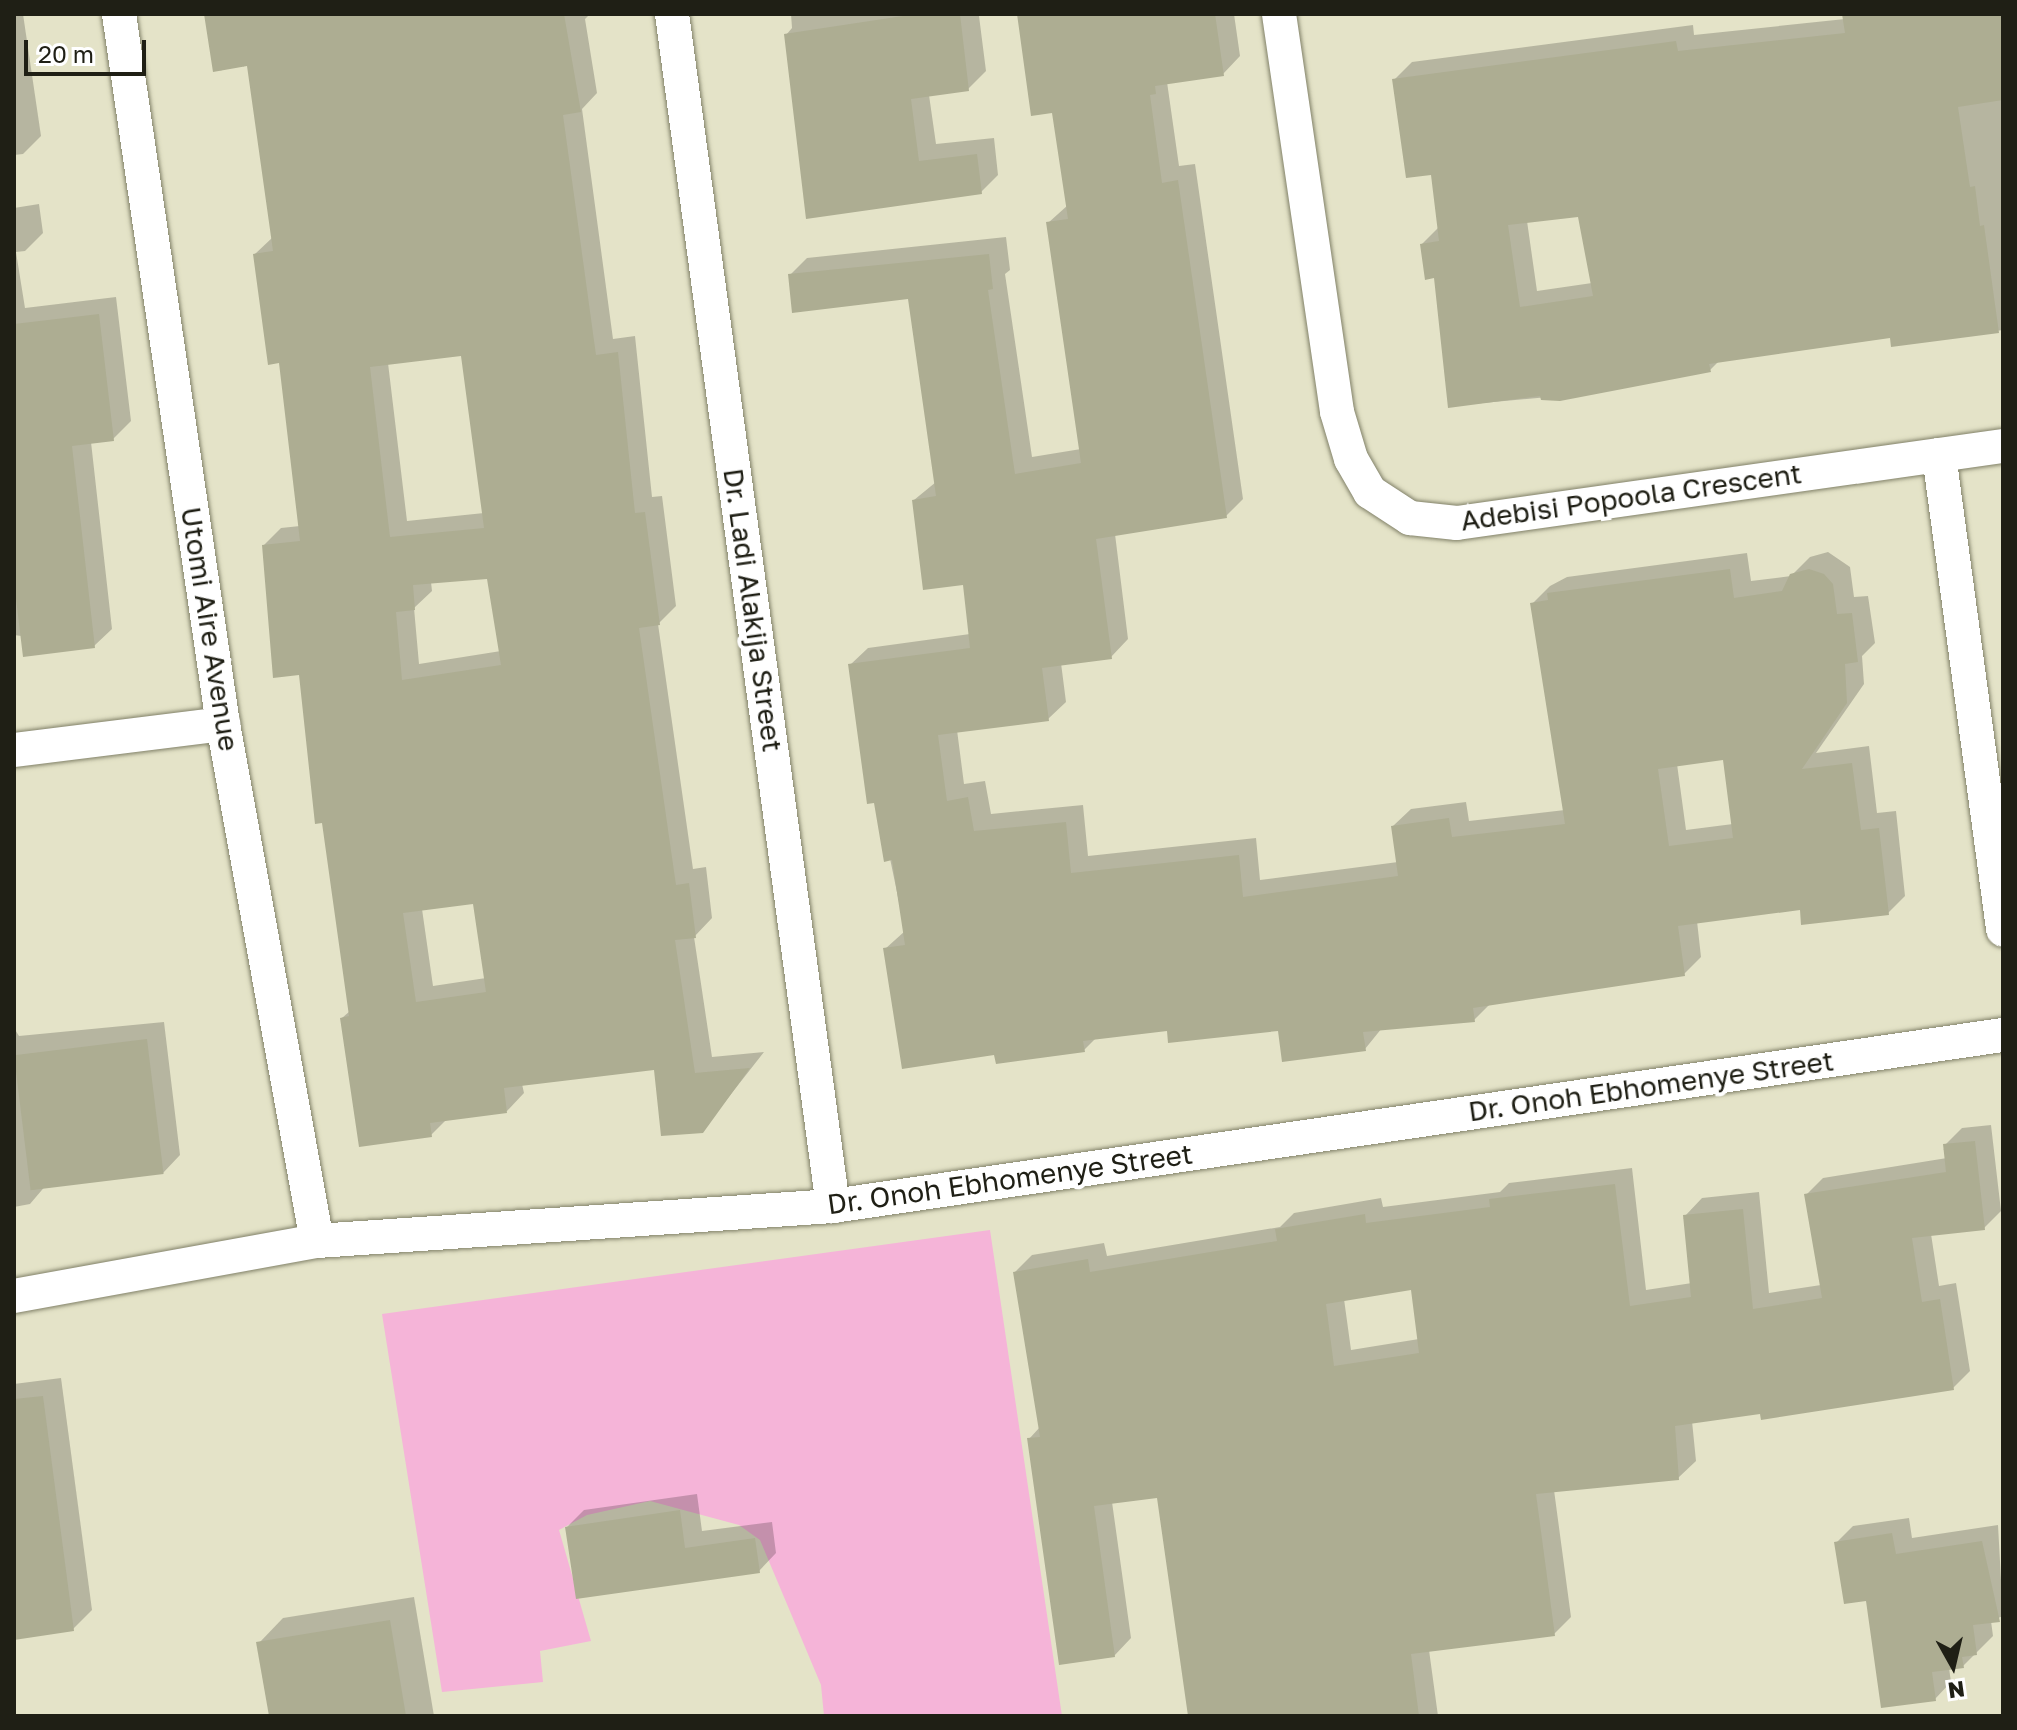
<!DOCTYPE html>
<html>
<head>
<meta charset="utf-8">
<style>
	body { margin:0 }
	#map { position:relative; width:2017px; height:1730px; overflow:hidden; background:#e4e3c8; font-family:"Golos Text",sans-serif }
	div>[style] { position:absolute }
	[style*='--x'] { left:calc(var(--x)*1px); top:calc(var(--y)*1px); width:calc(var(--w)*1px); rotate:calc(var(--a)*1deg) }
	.green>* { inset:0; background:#f5b4d8 }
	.shadow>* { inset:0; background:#0003 }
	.building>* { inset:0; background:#adad92; transform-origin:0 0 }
	.roads { filter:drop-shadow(0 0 2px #818168) drop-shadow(0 0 2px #818168) }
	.minor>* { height:34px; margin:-17px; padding:0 17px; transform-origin:17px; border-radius:17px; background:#fff }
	span { translate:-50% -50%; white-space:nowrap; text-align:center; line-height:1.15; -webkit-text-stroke:8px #fff; paint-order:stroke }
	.street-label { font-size:28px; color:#1f1f15 }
	.frame { position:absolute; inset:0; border:16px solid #1f1f15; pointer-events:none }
	.north { position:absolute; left:1913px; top:1626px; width:80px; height:80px; -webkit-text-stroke:6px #fff; paint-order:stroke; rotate:172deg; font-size:22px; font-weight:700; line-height:32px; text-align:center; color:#1f1f15 }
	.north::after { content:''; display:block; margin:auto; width:28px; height:36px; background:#1f1f15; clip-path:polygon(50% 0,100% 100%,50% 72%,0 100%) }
	.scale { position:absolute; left:24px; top:40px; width:122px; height:36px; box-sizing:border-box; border:4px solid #1f1f15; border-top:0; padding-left:10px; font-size:24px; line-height:28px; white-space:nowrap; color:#1f1f15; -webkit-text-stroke:6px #fff; paint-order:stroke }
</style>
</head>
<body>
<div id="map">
	<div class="green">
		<div style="clip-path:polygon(990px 1230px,1062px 1716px,824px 1716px,821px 1685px,760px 1540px,739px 1525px,650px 1501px,587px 1515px,559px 1530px,591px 1641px,540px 1651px,543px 1682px,442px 1692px,382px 1314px)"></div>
	</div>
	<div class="shadow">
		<div style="clip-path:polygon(14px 14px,23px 14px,41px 136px,23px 154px,14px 155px)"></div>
		<div style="clip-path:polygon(evenodd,206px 14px,590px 14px,585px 19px,597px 93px,582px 109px,613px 339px,635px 336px,652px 497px,662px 496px,676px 606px,658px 624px,693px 869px,706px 867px,712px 918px,694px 937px,712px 1057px,764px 1052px,702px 1131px,655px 1068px,522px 1084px,524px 1093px,507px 1111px,447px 1119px,431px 1135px,342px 1018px,350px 1011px,301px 673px,264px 545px,281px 528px,300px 526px,280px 361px,255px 254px,273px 237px,249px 64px,206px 14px,462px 354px,484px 513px,407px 521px,388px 363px,462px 354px,206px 14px,489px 577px,501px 651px,419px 664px,414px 608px,432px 591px,431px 582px,489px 577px,206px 14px,475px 901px,486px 978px,433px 986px,422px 909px,475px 901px)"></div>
		<div style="clip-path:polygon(791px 14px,997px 14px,979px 16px,986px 71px,968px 89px,929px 95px,936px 144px,994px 138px,998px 175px,981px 192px,808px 217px,786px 35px,792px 28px)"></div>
		<div style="clip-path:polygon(evenodd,1019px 14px,1234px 14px,1240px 56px,1223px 74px,1167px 82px,1179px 166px,1195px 164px,1243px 499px,1226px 516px,1115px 534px,1128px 639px,1111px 657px,1061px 663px,1066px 702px,1048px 719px,957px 730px,964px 784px,985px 781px,991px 814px,1083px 805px,1088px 856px,1256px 838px,1260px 880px,1398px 862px,1393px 826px,1411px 809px,1466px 802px,1469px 821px,1565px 810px,1532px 604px,1550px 586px,1567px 577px,1747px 553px,1751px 581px,1791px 576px,1810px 557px,1828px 552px,1850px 567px,1854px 597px,1868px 596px,1875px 643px,1862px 656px,1864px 684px,1816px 753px,1869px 746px,1877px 813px,1896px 811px,1905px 896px,1888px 913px,1802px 908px,1697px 921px,1701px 957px,1684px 974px,1490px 1004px,1474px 1020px,1382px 1028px,1365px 1049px,1280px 1028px,1168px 1029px,1096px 1038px,1084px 1050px,996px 1052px,885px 949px,905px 931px,850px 665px,868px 648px,970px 634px,964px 583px,914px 500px,936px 482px,910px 297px,790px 275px,807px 258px,1006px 237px,1010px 270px,1005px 274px,1032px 457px,1081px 449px,1048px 223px,1068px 205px,1053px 110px,1019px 14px,1725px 758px,1733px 824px,1686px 830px,1677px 764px,1725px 758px)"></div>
		<div style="clip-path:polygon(evenodd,2003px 14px,2003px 330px,1893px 345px,1892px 336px,1720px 360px,1710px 370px,1559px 396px,1450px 406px,1436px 276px,1422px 244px,1439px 227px,1433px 173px,1395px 79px,1412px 62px,1693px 25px,1694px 35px,1845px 19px,2003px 14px,1579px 214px,1592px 283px,1537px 291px,1527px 221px,1579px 214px)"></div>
		<div style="clip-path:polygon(39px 204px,43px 233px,25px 251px,16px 252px,25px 308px,116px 297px,131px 421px,113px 439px,91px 442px,112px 629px,94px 646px,14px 635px,14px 208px)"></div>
		<div style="clip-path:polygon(164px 1022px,180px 1155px,163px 1173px,47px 1184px,30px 1204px,14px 1207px,14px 1028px,19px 1036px)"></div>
		<div style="clip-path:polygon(evenodd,1991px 1125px,2001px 1211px,1984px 1228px,1931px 1234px,1939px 1286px,1956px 1283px,1970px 1371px,1953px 1388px,1692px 1421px,1696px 1461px,1678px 1478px,1554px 1490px,1571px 1617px,1554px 1634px,1429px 1650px,1438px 1716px,1190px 1716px,1158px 1496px,1112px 1502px,1131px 1638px,1114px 1656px,1029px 1439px,1040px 1427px,1015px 1272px,1032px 1255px,1104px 1243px,1107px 1256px,1280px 1227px,1294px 1213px,1381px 1198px,1383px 1207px,1500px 1192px,1509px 1183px,1632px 1168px,1646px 1290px,1692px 1283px,1685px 1216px,1702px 1198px,1759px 1192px,1769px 1293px,1821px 1285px,1806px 1195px,1823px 1178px,1947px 1158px,1945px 1145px,1962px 1128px,1991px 1125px,1413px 1287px,1419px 1339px,1351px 1350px,1344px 1299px,1413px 1287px)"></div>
		<div style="clip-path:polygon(61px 1378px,92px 1610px,73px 1629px,14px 1638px,14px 1384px)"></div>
		<div style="clip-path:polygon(697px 1494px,702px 1531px,772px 1522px,776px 1553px,759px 1571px,567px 1527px,584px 1510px)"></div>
		<div style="clip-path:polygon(1909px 1518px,1912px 1538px,1998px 1525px,2003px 1616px,1991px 1621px,1993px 1636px,1963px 1666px,1949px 1668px,1951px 1682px,1935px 1699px,1836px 1543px,1853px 1526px)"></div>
		<div style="clip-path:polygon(414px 1597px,434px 1716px,271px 1716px,259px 1643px,283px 1618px)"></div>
	</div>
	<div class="building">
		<div style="clip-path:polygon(evenodd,204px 14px,564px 14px,581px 112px,563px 115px,596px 355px,618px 352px,635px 513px,645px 512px,660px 625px,639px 628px,676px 885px,689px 883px,696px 938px,675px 940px,695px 1073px,750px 1068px,703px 1133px,661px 1136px,654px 1070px,504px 1088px,507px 1113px,430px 1123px,432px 1137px,359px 1147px,340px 1018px,349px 1016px,322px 823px,315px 824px,299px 675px,273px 678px,262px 545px,300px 541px,279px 363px,268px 365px,253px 254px,273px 251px,247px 66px,213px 72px,204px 14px,461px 356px,484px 528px,390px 537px,370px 367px,461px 356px,204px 14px,487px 579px,501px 665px,402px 680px,396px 612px,415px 610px,413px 585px,487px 579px,204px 14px,473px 904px,486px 992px,416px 1002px,403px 913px,473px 904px)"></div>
		<div style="clip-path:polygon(916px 14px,960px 14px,969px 91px,911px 99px,919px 161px,977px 154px,982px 194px,806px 219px,784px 34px)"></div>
		<div style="clip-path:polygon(evenodd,1017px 14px,1215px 14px,1224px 76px,1155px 86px,1156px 94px,1150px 95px,1162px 183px,1178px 180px,1227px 518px,1096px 539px,1112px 659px,1042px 668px,1049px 721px,938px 735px,947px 801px,968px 797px,974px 831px,1066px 822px,1071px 873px,1239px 855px,1243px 897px,1398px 876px,1391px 826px,1449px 818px,1452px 837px,1565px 824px,1530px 603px,1548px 600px,1547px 593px,1730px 569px,1734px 598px,1782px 591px,1790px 574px,1809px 569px,1824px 574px,1833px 584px,1837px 614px,1852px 613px,1858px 662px,1845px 664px,1847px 703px,1802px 769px,1852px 763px,1861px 830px,1879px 828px,1889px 915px,1801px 925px,1800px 910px,1678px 926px,1685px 976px,1473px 1008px,1475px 1022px,1363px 1032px,1366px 1051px,1282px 1062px,1278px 1031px,1168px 1043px,1167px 1031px,1083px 1041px,1085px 1052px,996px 1064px,994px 1055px,902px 1069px,883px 948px,905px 945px,892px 860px,884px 862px,874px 803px,867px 804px,848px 664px,970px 648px,963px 585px,923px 590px,912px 500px,936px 496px,908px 299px,792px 313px,788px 274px,989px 254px,993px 289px,988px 290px,1015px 474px,1081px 463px,1046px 222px,1068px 219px,1052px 113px,1031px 116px,1017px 14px,1723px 760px,1733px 838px,1669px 846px,1658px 769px,1723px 760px)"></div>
		<div style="clip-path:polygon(evenodd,1842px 14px,2003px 14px,2003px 100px,1958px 107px,1970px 187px,1975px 186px,1980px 226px,1984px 225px,1999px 333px,1891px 347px,1890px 338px,1709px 364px,1711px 372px,1560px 401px,1541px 400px,1540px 396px,1448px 408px,1434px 278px,1425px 280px,1420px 244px,1439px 241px,1431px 175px,1406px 178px,1392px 79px,1676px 41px,1678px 51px,1845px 33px,1842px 14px,1578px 217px,1593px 296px,1520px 307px,1508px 225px,1578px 217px)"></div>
		<div style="clip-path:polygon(99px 314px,114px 441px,72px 446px,95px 648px,23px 657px,14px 582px,14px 324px)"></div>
		<div style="left:147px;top:1039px;width:136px;height:134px;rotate:83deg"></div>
		<div style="clip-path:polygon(evenodd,1975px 1141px,1985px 1230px,1912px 1238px,1922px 1302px,1940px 1299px,1954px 1390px,1761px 1420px,1760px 1414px,1675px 1426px,1679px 1480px,1536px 1494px,1555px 1636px,1411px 1654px,1419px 1716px,1188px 1716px,1157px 1498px,1094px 1506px,1115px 1657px,1059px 1665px,1027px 1438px,1040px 1437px,1013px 1272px,1088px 1259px,1090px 1272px,1277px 1241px,1275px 1229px,1365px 1214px,1366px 1223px,1490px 1207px,1489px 1199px,1615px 1184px,1630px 1306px,1691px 1297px,1683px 1215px,1743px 1209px,1753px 1309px,1822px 1298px,1804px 1194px,1946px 1172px,1943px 1144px,1975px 1141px,1411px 1290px,1419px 1353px,1334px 1366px,1326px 1304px,1411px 1290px)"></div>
		<div style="clip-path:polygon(43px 1396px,74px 1631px,14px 1640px,14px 1399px)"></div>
		<div style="clip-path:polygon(680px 1510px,685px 1548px,755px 1538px,760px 1573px,576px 1599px,565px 1527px)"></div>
		<div style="clip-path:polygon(1892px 1533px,1896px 1554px,1982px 1541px,2000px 1622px,1973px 1625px,1977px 1655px,1962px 1657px,1964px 1668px,1932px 1672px,1936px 1701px,1881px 1708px,1866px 1601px,1844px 1604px,1834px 1542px)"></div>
		<div style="clip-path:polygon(390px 1620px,406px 1716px,269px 1716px,256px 1642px)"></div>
	</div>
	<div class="roads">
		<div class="minor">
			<div style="--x:119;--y:14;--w:718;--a:81.67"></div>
			<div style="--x:223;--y:724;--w:525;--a:79.7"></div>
			<div style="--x:672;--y:14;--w:1203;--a:82.31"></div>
			<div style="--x:1279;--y:14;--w:402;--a:81.7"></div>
			<div style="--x:1337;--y:412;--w:49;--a:73.4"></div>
			<div style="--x:1351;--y:459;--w:38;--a:60"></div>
			<div style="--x:1370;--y:492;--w:48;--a:33"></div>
			<div style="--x:1410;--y:518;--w:47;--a:6.1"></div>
			<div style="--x:1457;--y:523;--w:551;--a:-8.03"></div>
			<div style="--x:1939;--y:455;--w:479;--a:82.3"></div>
			<div style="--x:14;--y:750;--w:211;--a:-7.1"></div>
			<div style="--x:14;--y:1296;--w:308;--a:-10.3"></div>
			<div style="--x:317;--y:1241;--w:517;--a:-3.88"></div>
			<div style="--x:833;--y:1206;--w:1182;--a:-8.32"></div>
		</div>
	</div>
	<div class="street-label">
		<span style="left:1631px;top:497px;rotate:-8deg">Adebisi Popoola Crescent</span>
		<span style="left:753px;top:610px;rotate:82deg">Dr. Ladi Alakija Street</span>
		<span style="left:210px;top:629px;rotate:81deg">Utomi Aire Avenue</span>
		<span style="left:1651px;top:1086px;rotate:-8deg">Dr. Onoh Ebhomenye Street</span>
		<span style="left:1010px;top:1179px;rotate:-8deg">Dr. Onoh Ebhomenye Street</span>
	</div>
	<div class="frame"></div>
	<div class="north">N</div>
	<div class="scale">20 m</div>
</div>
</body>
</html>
